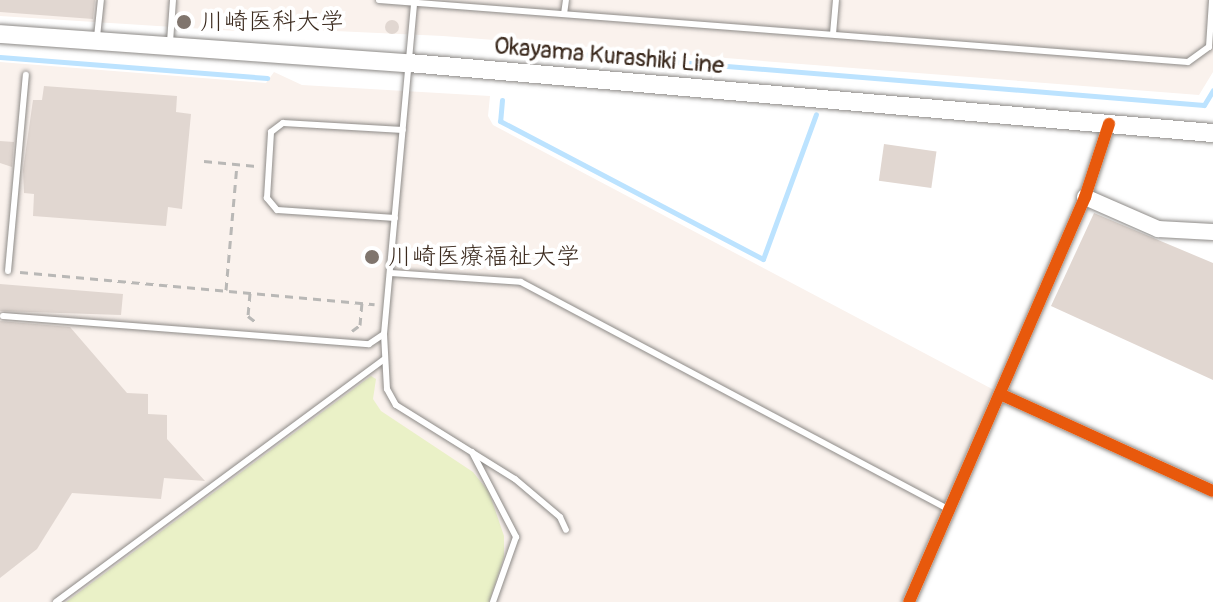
<!DOCTYPE html>
<html>
<head>
<meta charset="utf-8">
<style>
	body { margin:0 }
	#map { position:relative; width:1213px; height:602px; overflow:hidden; background:#fff; font-family:Pangolin,"Klee One",sans-serif }
	div>[style] { position:absolute }
	[style*='--x'] { left:calc(var(--x)*1px); top:calc(var(--y)*1px); width:calc(var(--w)*1px); rotate:calc(var(--a)*1deg) }
	.built>* { inset:0; background:#faf2ed }
	.green>* { inset:0; background:#eaf1c7 }
	.stream>* { height:5px; margin:-2.5px; padding:0 2.5px; transform-origin:2.5px; border-radius:2.5px; background:#bce3ff }
	.building>* { inset:0; background:#e1d7d1; transform-origin:0 0 }
	.round { border-radius:50% }
	.path>* { height:3px; margin-top:-1.5px; transform-origin:0; background:repeating-linear-gradient(90deg,#b9b8b6 0 8px,transparent 0 14px) }
	.roads { filter:drop-shadow(0 0 2px #8e8b88) drop-shadow(0 0 2px #8e8b88) }
	.service>* { height:6px; margin:-3px; padding:0 3px; transform-origin:3px; border-radius:3px; background:#fff }
	.minor>* { height:12px; margin:-6px; padding:0 6px; transform-origin:6px; border-radius:6px; background:#fff }
	.tertiary>* { height:16px; margin:-8px; padding:0 8px; transform-origin:8px; border-radius:8px; background:#fff }
	.secondary>* { height:18px; margin:-9px; padding:0 9px; transform-origin:9px; border-radius:9px; background:#fff }
	.cycleway>* { height:12px; margin:-6px; padding:0 6px; transform-origin:6px; border-radius:6px; background:#e8590c }
	.dots>* { width:22px; height:22px; translate:-50% -50%; box-sizing:border-box; border:4px solid #fff; border-radius:50% }
	span { translate:-50% -50%; white-space:nowrap; text-align:center; line-height:1.15; -webkit-text-stroke:8px #fff; paint-order:stroke }
	.poi-label { font-size:24px; color:#3b2a1e }
	.left { translate:0 -50%; text-align:left }
	.street-label { font-size:24px; color:#3b2a1e }
</style>
</head>
<body>
<div id="map">
	<div class="built">
		<div style="clip-path:polygon(0 0,1213px 0,1213px 72px,1199px 95px,443px 36px,270px 28px,268px 33px,0 16px)"></div>
		<div style="clip-path:polygon(0 62px,266px 83px,274px 72px,302px 85px,490px 96px,488px 116px,493px 125px,994px 390px,901px 602px,0 602px)"></div>
	</div>
	<div class="green">
		<div style="clip-path:polygon(371px 376px,376px 379px,373px 399px,381px 411px,473px 472px,489px 492px,504px 536px,504px 557px,489px 602px,66px 602px)"></div>
	</div>
	<div class="stream">
		<div style="--x:543;--y:51;--w:663;--a:4.67"></div>
		<div style="--x:1204;--y:105;--w:17;--a:-59"></div>
		<div style="--x:0;--y:57;--w:268;--a:4.5"></div>
		<div style="--x:502;--y:100;--w:21;--a:95"></div>
		<div style="--x:500;--y:121;--w:297;--a:27.7"></div>
		<div style="--x:763;--y:259;--w:154;--a:-69.9"></div>
	</div>
	<div class="building">
		<div style="clip-path:polygon(0 0,95px 0,93px 19px,0 12px)"></div>
		<div class="round" style="left:385px;top:20px;width:14px;height:14px"></div>
		<div style="clip-path:polygon(44px 86px,177px 96px,176px 112px,191px 114px,182px 209px,168px 207px,166px 226px,33px 216px,34px 194px,24px 193px,23px 170px,33px 100px,42px 100px)"></div>
		<div style="clip-path:polygon(0 141px,14px 142px,12px 167px,0 163px)"></div>
		<div style="left:884px;top:144px;width:53px;height:37px;rotate:8deg"></div>
		<div style="clip-path:polygon(1094px 213px,1213px 263px,1213px 380px,1051px 306px)"></div>
		<div style="clip-path:polygon(0 284px,123px 294px,121px 315px,0 311px)"></div>
		<div style="clip-path:polygon(0 321px,70px 327px,127px 393px,148px 394px,148px 414px,167px 415px,167px 439px,205px 481px,164px 478px,161px 499px,72px 493px,37px 549px,0 578px)"></div>
	</div>
	<div class="path">
		<div style="--x:204;--y:161;--w:53;--a:5.4"></div>
		<div style="--x:20;--y:272;--w:356;--a:5.2"></div>
		<div style="--x:226;--y:290;--w:126;--a:-85"></div>
		<div style="--x:250;--y:293;--w:23;--a:95"></div>
		<div style="--x:248;--y:316;--w:11;--a:38"></div>
		<div style="--x:352;--y:331;--w:10;--a:-37"></div>
		<div style="--x:360;--y:325;--w:22;--a:-85"></div>
	</div>
	<div class="roads">
		<div class="service">
			<div style="--x:379;--y:0;--w:811;--a:4.38"></div>
			<div style="--x:1188;--y:62;--w:26;--a:-36"></div>
			<div style="--x:1209;--y:47;--w:47;--a:-86.3"></div>
			<div style="--x:564;--y:14;--w:14;--a:-82"></div>
			<div style="--x:833;--y:34;--w:34;--a:-85"></div>
			<div style="--x:97;--y:37;--w:37;--a:-84"></div>
			<div style="--x:170;--y:42;--w:42;--a:-85.9"></div>
			<div style="--x:395;--y:218;--w:118;--a:-176.1"></div>
			<div style="--x:277;--y:210;--w:16;--a:-130"></div>
			<div style="--x:267;--y:198;--w:66;--a:-86.5"></div>
			<div style="--x:271;--y:132;--w:15;--a:-37"></div>
			<div style="--x:283;--y:123;--w:120;--a:3.3"></div>
			<div style="--x:8;--y:271;--w:197;--a:-84.8"></div>
			<div style="--x:390;--y:273;--w:131;--a:3.9"></div>
			<div style="--x:521;--y:282;--w:485;--a:28"></div>
			<div style="--x:3;--y:316;--w:367;--a:4.4"></div>
			<div style="--x:369;--y:344;--w:18;--a:-34"></div>
			<div style="--x:384;--y:334;--w:331;--a:-84.8"></div>
			<div style="--x:384;--y:334;--w:55;--a:86.9"></div>
			<div style="--x:387;--y:389;--w:18;--a:61"></div>
			<div style="--x:396;--y:405;--w:140;--a:31.9"></div>
			<div style="--x:515;--y:479;--w:59;--a:40.2"></div>
			<div style="--x:560;--y:517;--w:14;--a:65"></div>
			<div style="--x:472;--y:452;--w:96;--a:62.6"></div>
			<div style="--x:516;--y:537;--w:69;--a:109.5"></div>
			<div style="--x:56;--y:602;--w:408;--a:-36.5"></div>
		</div>
		<div class="minor">
			<div style="--x:1000;--y:394;--w:234;--a:24.5"></div>
			<div style="--x:909;--y:602;--w:442;--a:-66.5"></div>
			<div style="--x:1085;--y:197;--w:77;--a:-71.8"></div>
		</div>
		<div class="tertiary">
			<div style="--x:1085;--y:197;--w:80;--a:23.7"></div>
			<div style="--x:1158;--y:229;--w:55;--a:3.1"></div>
		</div>
		<div class="secondary">
			<div style="--x:0;--y:34;--w:410;--a:4.1"></div>
			<div style="--x:409;--y:63;--w:807;--a:4.98"></div>
		</div>
	</div>
	<div class="cycleway">
		<div style="--x:1000;--y:394;--w:234;--a:24.5"></div>
		<div style="--x:909;--y:602;--w:442;--a:-66.5"></div>
		<div style="--x:1085;--y:197;--w:77;--a:-71.8"></div>
	</div>
	<div class="dots">
		<div style="left:184px;top:22px;background:#80756d"></div>
		<div style="left:372px;top:257px;background:#80756d"></div>
	</div>
	<div class="poi-label">
		<span class="left" style="left:200px;top:22px">川崎医科大学</span>
		<span class="left" style="left:388px;top:257px">川崎医療福祉大学</span>
	</div>
	<div class="street-label">
		<span style="left:609px;top:56px;rotate:5deg">Okayama Kurashiki Line</span>
	</div>
</div>
</body>
</html>
